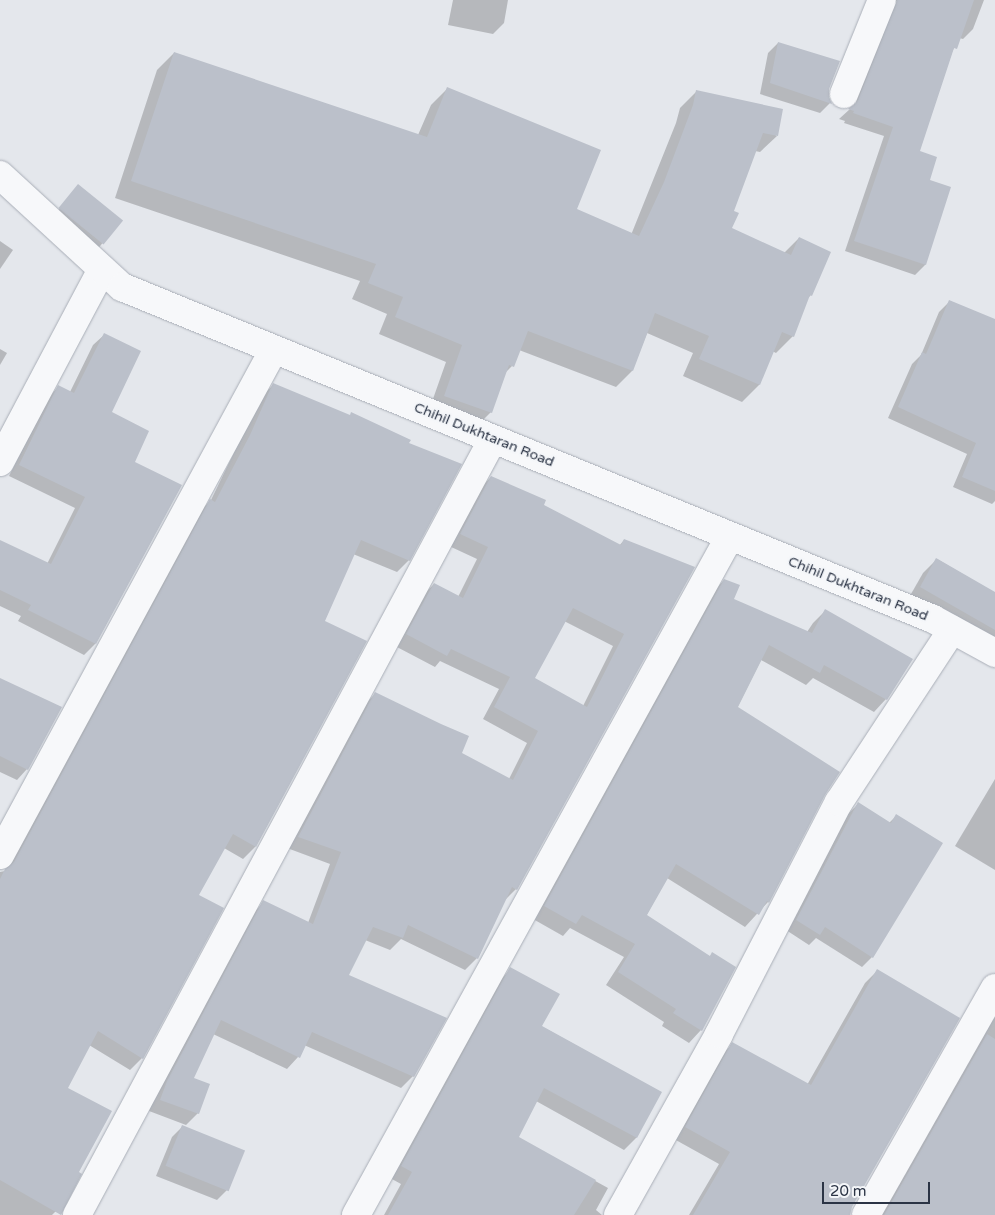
<!DOCTYPE html>
<html>
<head>
<meta charset="utf-8">
<style>
	body { margin:0 }
	#map { position:relative; width:995px; height:1215px; overflow:hidden; background:#e4e7ec; font-family:"Varela Round",sans-serif }
	div>[style] { position:absolute }
	[style*='--x'] { left:calc(var(--x)*1px); top:calc(var(--y)*1px); width:calc(var(--w)*1px); rotate:calc(var(--a)*1deg) }
	.shadow>* { inset:0; background:#0003; transform-origin:0 0 }
	.building>* { inset:0; background:#bbc0ca; transform-origin:0 0 }
	.roads { filter:drop-shadow(0 0 1px #a9aeb7) drop-shadow(0 0 1px #a9aeb7) }
	.minor>* { height:28px; margin:-14px; padding:0 14px; transform-origin:14px; border-radius:14px; background:#f7f8fa }
	.tertiary>* { height:28px; margin:-14px; padding:0 14px; transform-origin:14px; border-radius:14px; background:#f7f8fa }
	span { translate:-50% -50%; white-space:nowrap; text-align:center; line-height:1.15; -webkit-text-stroke:4.5px #f4f6f9; paint-order:stroke }
	.street-label { font-size:14px; color:#2b3445 }
	.scale { position:absolute; left:822px; top:1182px; width:108px; height:22px; box-sizing:border-box; border:2px solid #2b3445; border-top:0; padding-left:6px; font-size:15px; line-height:18px; white-space:nowrap; color:#2b3445; -webkit-text-stroke:4px #f4f6f9; paint-order:stroke }
</style>
</head>
<body>
<div id="map">
	<div class="shadow">
		<div style="clip-path:polygon(453px 0,508px 0,504px 23px,493px 34px,448px 25px)"></div>
		<div style="clip-path:polygon(886px 0,984px 0,973px 29px,963px 39px,959px 38px,952px 52px,919px 152px,928px 181px,949px 188px,925px 265px,915px 275px,845px 251px,884px 136px,844px 123px,845px 121px,839px 119px,850px 109px,887px 17px)"></div>
		<div style="clip-path:polygon(778px 43px,828px 88px,827px 97px,830px 103px,820px 113px,760px 94px,768px 53px)"></div>
		<div style="clip-path:polygon(174px 53px,418px 135px,431px 105px,448px 88px,575px 210px,631px 235px,676px 123px,680px 108px,697px 91px,777px 136px,760px 152px,755px 151px,732px 211px,730px 229px,784px 253px,799px 238px,811px 295px,807px 299px,793px 336px,776px 353px,772px 351px,759px 385px,742px 402px,683px 376px,693px 353px,647px 333px,632px 371px,616px 387px,519px 350px,512px 366px,504px 374px,491px 412px,474px 429px,428px 413px,446px 362px,379px 334px,387px 314px,352px 299px,360px 281px,115px 198px,157px 70px)"></div>
		<div style="left:78px;top:186px;width:55px;height:43px;rotate:39deg"></div>
		<div style="clip-path:polygon(0 241px,13px 250px,0 269px)"></div>
		<div style="clip-path:polygon(950px 301px,995px 321px,995px 501px,992px 504px,953px 487px,967px 454px,888px 418px,912px 364px,921px 355px,939px 312px)"></div>
		<div style="clip-path:polygon(104px 335px,110px 413px,133px 463px,95px 644px,84px 655px,18px 621px,21px 616px,0 606px,0 542px,47px 564px,75px 508px,9px 476px,48px 398px,58px 387px,70px 392px,93px 345px)"></div>
		<div style="clip-path:polygon(0 349px,7px 353px,0 365px)"></div>
		<div style="clip-path:polygon(274px 384px,409px 560px,397px 572px,353px 554px,324px 622px,255px 847px,243px 859px,224px 848px,198px 895px,142px 1058px,130px 1070px,89px 1045px,66px 1088px,56px 1211px,52px 1215px,0 1215px,0 872px,5px 871px,198px 513px,211px 500px,261px 397px)"></div>
		<div style="clip-path:polygon(evenodd,491px 477px,619px 546px,624px 540px,693px 568px,516px 889px,504px 901px,477px 958px,465px 970px,401px 939px,390px 950px,365px 940px,347px 976px,413px 1076px,401px 1088px,304px 1045px,298px 1057px,287px 1069px,213px 1034px,192px 1079px,198px 1113px,186px 1125px,149px 1111px,155px 1094px,252px 914px,264px 902px,308px 923px,330px 864px,287px 848px,364px 705px,376px 693px,460px 754px,509px 779px,527px 743px,483px 719px,499px 689px,440px 661px,435px 667px,395px 646px,422px 596px,434px 584px,458px 597px,477px 559px,449px 546px,479px 489px,491px 477px,564px 621px,613px 646px,583px 706px,533px 679px,564px 621px)"></div>
		<div style="clip-path:polygon(937px 559px,995px 593px,995px 652px,907px 601px,923px 573px)"></div>
		<div style="clip-path:polygon(724px 580px,732px 599px,807px 632px,813px 623px,825px 611px,886px 699px,874px 712px,813px 678px,806px 685px,761px 660px,737px 708px,824px 794px,768px 902px,745px 927px,667px 878px,646px 916px,709px 957px,712px 954px,701px 1030px,689px 1043px,662px 1026px,664px 1022px,606px 985px,624px 957px,570px 928px,563px 936px,533px 919px,712px 593px)"></div>
		<div style="clip-path:polygon(0 680px,27px 769px,17px 780px,0 772px)"></div>
		<div style="clip-path:polygon(995px 779px,995px 870px,955px 846px)"></div>
		<div style="clip-path:polygon(858px 804px,889px 823px,896px 816px,872px 957px,862px 967px,816px 938px,809px 945px,786px 930px,848px 814px)"></div>
		<div style="clip-path:polygon(511px 969px,541px 1026px,660px 1092px,636px 1138px,624px 1150px,536px 1101px,517px 1138px,608px 1188px,596px 1210px,602px 1215px,384px 1215px,401px 1184px,390px 1178px,499px 981px)"></div>
		<div style="clip-path:polygon(877px 971px,849px 1215px,689px 1215px,719px 1164px,674px 1139px,721px 1055px,733px 1044px,807px 1085px,865px 983px)"></div>
		<div style="clip-path:polygon(995px 1013px,995px 1215px,880px 1215px)"></div>
		<div style="clip-path:polygon(182px 1127px,227px 1190px,217px 1200px,156px 1176px,172px 1137px)"></div>
	</div>
	<div class="building">
		<div style="clip-path:polygon(897px 0,974px 0,957px 49px,954px 48px,920px 151px,937px 157px,930px 180px,951px 187px,926px 265px,854px 241px,893px 127px,853px 113px,854px 111px,848px 109px,858px 100px)"></div>
		<div style="clip-path:polygon(778px 42px,840px 61px,829px 89px,829px 97px,832px 104px,770px 83px)"></div>
		<div style="clip-path:polygon(174px 52px,427px 137px,447px 87px,601px 150px,577px 209px,639px 236px,664px 182px,693px 105px,696px 90px,783px 109px,778px 136px,763px 133px,734px 211px,739px 213px,732px 228px,791px 255px,799px 237px,831px 252px,812px 296px,810px 295px,794px 337px,782px 332px,760px 385px,699px 359px,709px 336px,655px 313px,633px 371px,528px 331px,514px 367px,509px 365px,492px 413px,444px 396px,462px 345px,395px 317px,403px 297px,368px 283px,376px 264px,131px 181px)"></div>
		<div style="left:78px;top:184px;width:58px;height:31px;rotate:39deg"></div>
		<div style="clip-path:polygon(949px 300px,995px 319px,995px 491px,962px 477px,976px 443px,898px 407px,922px 352px,926px 354px)"></div>
		<div style="clip-path:polygon(104px 333px,141px 351px,112px 412px,149px 431px,135px 462px,182px 485px,96px 644px,28px 610px,31px 605px,0 590px,0 540px,51px 564px,85px 497px,19px 465px,58px 385px,74px 393px)"></div>
		<div style="clip-path:polygon(273px 383px,350px 415px,351px 412px,411px 440px,409px 443px,462px 464px,410px 561px,361px 540px,325px 621px,367px 641px,256px 847px,233px 834px,199px 895px,224px 908px,143px 1059px,98px 1031px,68px 1088px,112px 1111px,79px 1172px,82px 1174px,61px 1215px,0 1180px,0 879px,5px 869px,14px 862px,210px 499px,215px 502px,250px 435px)"></div>
		<div style="clip-path:polygon(evenodd,491px 476px,546px 500px,544px 505px,621px 545px,624px 539px,695px 567px,517px 890px,512px 887px,478px 959px,408px 925px,403px 938px,373px 927px,349px 975px,447px 1018px,414px 1077px,312px 1032px,300px 1058px,221px 1020px,194px 1078px,210px 1084px,199px 1114px,160px 1100px,167px 1081px,263px 900px,313px 924px,341px 852px,298px 837px,375px 692px,441px 724px,469px 736px,462px 753px,513px 780px,538px 731px,494px 707px,510px 677px,451px 649px,447px 656px,406px 634px,434px 583px,463px 598px,488px 547px,460px 534px,491px 476px,573px 608px,624px 634px,587px 707px,535px 678px,573px 608px)"></div>
		<div style="clip-path:polygon(936px 558px,995px 592px,995px 630px,920px 587px)"></div>
		<div style="clip-path:polygon(724px 579px,740px 585px,734px 599px,812px 633px,825px 609px,913px 659px,887px 700px,824px 665px,820px 673px,769px 645px,738px 707px,840px 772px,825px 795px,769px 903px,767px 901px,759px 915px,676px 864px,647px 915px,710px 956px,712px 952px,736px 967px,702px 1031px,673px 1013px,676px 1009px,618px 972px,635px 944px,582px 915px,576px 924px,544px 906px)"></div>
		<div style="clip-path:polygon(0 678px,62px 707px,28px 770px,0 756px)"></div>
		<div style="clip-path:polygon(858px 802px,891px 823px,896px 814px,943px 843px,873px 958px,825px 927px,820px 935px,796px 920px)"></div>
		<div style="clip-path:polygon(510px 967px,560px 994px,542px 1026px,662px 1092px,637px 1138px,544px 1088px,519px 1137px,596px 1180px,574px 1215px,388px 1215px,412px 1172px,401px 1166px)"></div>
		<div style="clip-path:polygon(877px 969px,960px 1018px,852px 1207px,850px 1215px,693px 1215px,730px 1152px,685px 1127px,732px 1042px,811px 1085px)"></div>
		<div style="clip-path:polygon(987px 1034px,995px 1039px,995px 1215px,884px 1215px)"></div>
		<div style="left:182px;top:1125px;width:68px;height:44px;rotate:22deg"></div>
	</div>
	<div class="roads">
		<div class="minor">
			<div style="--x:844;--y:94;--w:101;--a:-68"></div>
			<div style="--x:0;--y:462;--w:218;--a:-62.1"></div>
			<div style="--x:0;--y:855;--w:575;--a:-61.56"></div>
			<div style="--x:77;--y:1215;--w:880;--a:-61.81"></div>
			<div style="--x:356;--y:1215;--w:775;--a:-61.15"></div>
			<div style="--x:618;--y:1215;--w:207;--a:-60.8"></div>
			<div style="--x:719;--y:1034;--w:261;--a:-62.7"></div>
			<div style="--x:839;--y:802;--w:206;--a:-56.7"></div>
			<div style="--x:866;--y:1215;--w:261;--a:-60.4"></div>
		</div>
		<div class="tertiary">
			<div style="--x:0;--y:175;--w:166;--a:42.6"></div>
			<div style="--x:122;--y:287;--w:876;--a:22.26"></div>
			<div style="--x:933;--y:619;--w:71;--a:28.7"></div>
		</div>
	</div>
	<div class="street-label">
		<span style="left:484px;top:435px;rotate:22deg">Chihil Dukhtaran Road</span>
		<span style="left:858px;top:589px;rotate:22deg">Chihil Dukhtaran Road</span>
	</div>
	<div class="scale">20 m</div>
</div>
</body>
</html>
